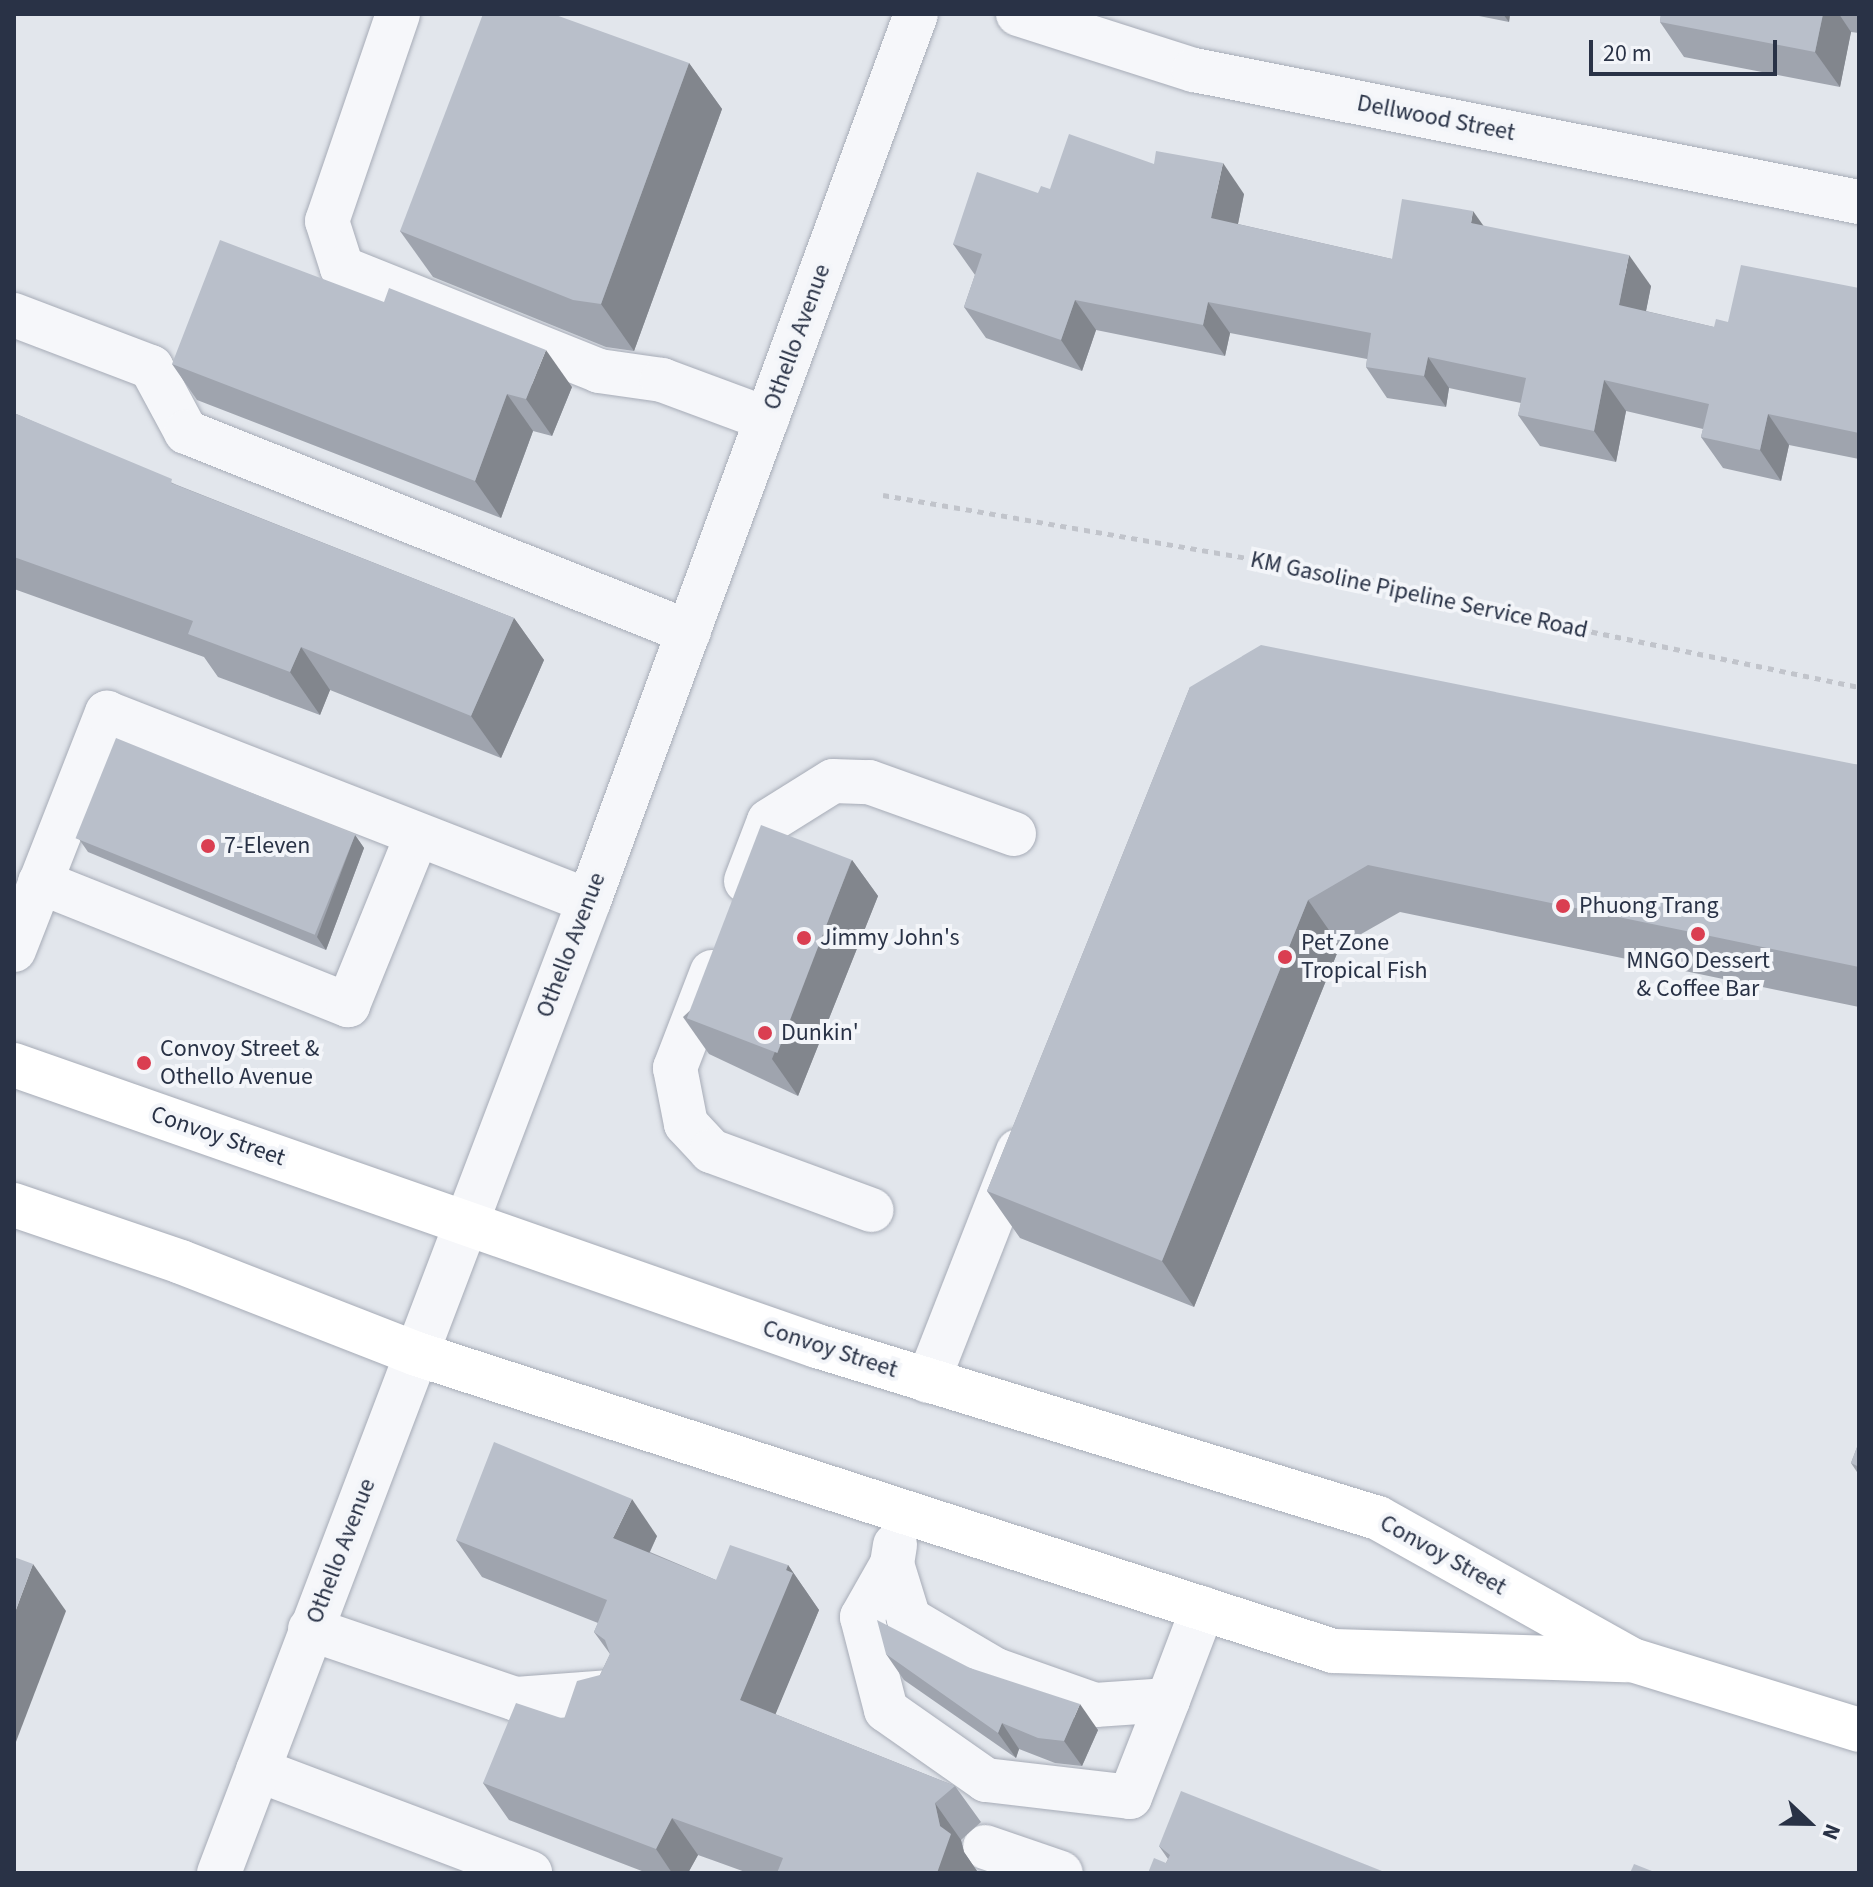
<!DOCTYPE html>
<html>
<head>
<meta charset="utf-8">
<style>
	body { margin:0 }
	#map { position:relative; width:1873px; height:1887px; overflow:hidden; background:#e2e6ec; font-family:"Source Sans 3",sans-serif }
	div>[style] { position:absolute }
	[style*='--x'] { left:calc(var(--x)*1px); top:calc(var(--y)*1px); width:calc(var(--w)*1px); rotate:calc(var(--a)*1deg) }
	.path>* { height:5px; margin-top:-2.5px; transform-origin:0; background:repeating-linear-gradient(90deg,#c1c4cb 0 6px,transparent 0 12px) }
	.roads { filter:drop-shadow(0 0 2px #a7acb7) drop-shadow(0 0 2px #a7acb7) }
	.minor>* { height:44px; margin:-22px; padding:0 22px; transform-origin:22px; border-radius:22px; background:#f6f7fa }
	.major>* { height:44px; margin:-22px; padding:0 22px; transform-origin:22px; border-radius:22px; background:#fff }
	.wall>* { inset:0; background:#9fa4ae }
	.shaded-wall>* { inset:0; background:#82868d }
	.building>* { inset:0; background:#b9bfca; transform-origin:0 0 }
	.dots>* { width:22px; height:22px; translate:-50% -50%; box-sizing:border-box; border:4px solid #f3f5f9; border-radius:50% }
	span { translate:-50% -50%; white-space:nowrap; text-align:center; line-height:1.15; -webkit-text-stroke:8px #f3f5f9; paint-order:stroke }
	.street-label { font-size:24px; color:#293246 }
	.poi-label { font-size:24px; color:#293246 }
	.left { translate:0 -50%; text-align:left }
	.frame { position:absolute; inset:0; border:16px solid #293246; pointer-events:none }
	.north { position:absolute; left:1769px; top:1783px; width:80px; height:80px; -webkit-text-stroke:6px #f3f5f9; paint-order:stroke; rotate:112deg; font-size:22px; font-weight:700; line-height:32px; text-align:center; color:#293246 }
	.north::after { content:''; display:block; margin:auto; width:28px; height:36px; background:#293246; clip-path:polygon(50% 0,100% 100%,50% 72%,0 100%) }
	.scale { position:absolute; left:1589px; top:40px; width:188px; height:36px; box-sizing:border-box; border:4px solid #293246; border-top:0; padding-left:10px; font-size:24px; line-height:28px; white-space:nowrap; color:#293246; -webkit-text-stroke:6px #f3f5f9; paint-order:stroke }
</style>
</head>
<body>
<div id="map">
	<div class="path">
		<div style="--x:883;--y:495;--w:492;--a:9.8"></div>
		<div style="--x:1368;--y:579;--w:158;--a:13.9"></div>
		<div style="--x:1521;--y:617;--w:345;--a:11.7"></div>
	</div>
	<div class="roads">
		<div class="minor">
			<div style="--x:398;--y:14;--w:219;--a:108.9"></div>
			<div style="--x:327;--y:221;--w:49;--a:72.3"></div>
			<div style="--x:342;--y:268;--w:277;--a:21.8"></div>
			<div style="--x:599;--y:371;--w:64;--a:8.1"></div>
			<div style="--x:662;--y:380;--w:112;--a:20.4"></div>
			<div style="--x:1018;--y:14;--w:185;--a:17.7"></div>
			<div style="--x:1194;--y:70;--w:678;--a:11.23"></div>
			<div style="--x:14;--y:315;--w:147;--a:20.8"></div>
			<div style="--x:151;--y:367;--w:74;--a:61.7"></div>
			<div style="--x:186;--y:432;--w:541;--a:21.68"></div>
			<div style="--x:746;--y:881;--w:64;--a:-69"></div>
			<div style="--x:769;--y:821;--w:75;--a:-32"></div>
			<div style="--x:833;--y:781;--w:36;--a:2"></div>
			<div style="--x:869;--y:782;--w:154;--a:19.7"></div>
			<div style="--x:40;--y:882;--w:332;--a:21.8"></div>
			<div style="--x:348;--y:1005;--w:183;--a:-67.9"></div>
			<div style="--x:14;--y:950;--w:255;--a:-68.6"></div>
			<div style="--x:107;--y:713;--w:517;--a:21.31"></div>
			<div style="--x:712;--y:972;--w:103;--a:111.1"></div>
			<div style="--x:675;--y:1068;--w:57;--a:78.9"></div>
			<div style="--x:686;--y:1124;--w:37;--a:47"></div>
			<div style="--x:711;--y:1151;--w:171;--a:20.2"></div>
			<div style="--x:928;--y:1381;--w:247;--a:-68.6"></div>
			<div style="--x:895;--y:1545;--w:19;--a:99"></div>
			<div style="--x:892;--y:1564;--w:58;--a:72.8"></div>
			<div style="--x:909;--y:1619;--w:101;--a:30.4"></div>
			<div style="--x:996;--y:1670;--w:105;--a:19.5"></div>
			<div style="--x:1095;--y:1705;--w:73;--a:-3.9"></div>
			<div style="--x:1168;--y:1700;--w:98;--a:-69.2"></div>
			<div style="--x:892;--y:1564;--w:61;--a:119.5"></div>
			<div style="--x:862;--y:1617;--w:96;--a:75.5"></div>
			<div style="--x:886;--y:1710;--w:122;--a:35"></div>
			<div style="--x:986;--y:1780;--w:145;--a:6.7"></div>
			<div style="--x:1130;--y:1797;--w:104;--a:-68.6"></div>
			<div style="--x:310;--y:1629;--w:218;--a:18.8"></div>
			<div style="--x:516;--y:1699;--w:95;--a:-4.2"></div>
			<div style="--x:258;--y:1770;--w:291;--a:20.7"></div>
			<div style="--x:985;--y:1847;--w:80;--a:18.9"></div>
			<div style="--x:219;--y:1873;--w:1040;--a:-69.16"></div>
			<div style="--x:589;--y:901;--w:945;--a:-69.76"></div>
		</div>
		<div class="major">
			<div style="--x:14;--y:1065;--w:851;--a:19.29"></div>
			<div style="--x:817;--y:1346;--w:587;--a:17.05"></div>
			<div style="--x:1378;--y:1518;--w:291;--a:29.2"></div>
			<div style="--x:1632;--y:1660;--w:238;--a:17.1"></div>
			<div style="--x:14;--y:1205;--w:176;--a:18.8"></div>
			<div style="--x:181;--y:1262;--w:253;--a:21.3"></div>
			<div style="--x:417;--y:1354;--w:963;--a:17.96"></div>
			<div style="--x:1333;--y:1651;--w:293;--a:1.8"></div>
		</div>
	</div>
	<div class="wall">
		<div style="clip-path:polygon(1469px 14px,1510px 14px,1509px 22px)"></div>
		<div style="clip-path:polygon(1661px 14px,1859px 14px,1859px 33px,1851px 32px,1840px 87px,1684px 57px,1660px 22px)"></div>
		<div style="clip-path:polygon(689px 63px,722px 109px,634px 351px,606px 347px,433px 277px,400px 231px)"></div>
		<div style="clip-path:polygon(1050px 189px,1244px 194px,1238px 224px,1392px 259px,1484px 226px,1651px 286px,1646px 311px,1714px 327px,1728px 322px,1859px 288px,1859px 459px,1789px 445px,1781px 481px,1723px 468px,1701px 437px,1703px 429px,1626px 411px,1616px 462px,1540px 446px,1518px 415px,1521px 403px,1449px 388px,1446px 407px,1387px 398px,1366px 367px,1367px 359px,1230px 333px,1225px 356px,1096px 330px,1082px 371px,986px 338px,964px 307px,975px 275px,953px 244px,1038px 193px)"></div>
		<div style="clip-path:polygon(172px 364px,572px 387px,552px 436px,533px 431px,501px 518px,197px 400px)"></div>
		<div style="clip-path:polygon(14px 413px,177px 485px,514px 618px,544px 660px,501px 758px,330px 690px,320px 715px,218px 677px,204px 657px,14px 589px)"></div>
		<div style="clip-path:polygon(1190px 687px,1859px 765px,1859px 1007px,1400px 912px,1340px 946px,1194px 1307px,1020px 1238px,987px 1191px)"></div>
		<div style="clip-path:polygon(355px 835px,364px 848px,326px 950px,88px 852px,79px 839px)"></div>
		<div style="clip-path:polygon(852px 860px,878px 896px,798px 1096px,709px 1054px,683px 1017px)"></div>
		<div style="clip-path:polygon(1859px 1442px,1859px 1475px,1851px 1463px)"></div>
		<div style="clip-path:polygon(657px 1536px,650px 1552px,716px 1580px,788px 1565px,819px 1610px,775px 1714px,955px 1786px,981px 1822px,961px 1840px,964px 1852px,977px 1871px,976px 1873px,748px 1873px,698px 1855px,688px 1873px,647px 1873px,509px 1820px,483px 1783px,564px 1719px,600px 1675px,610px 1654px,594px 1632px,598px 1623px,482px 1577px,456px 1540px)"></div>
		<div style="clip-path:polygon(886px 1654px,970px 1668px,1098px 1730px,1082px 1766px,1055px 1763px,1019px 1749px,1016px 1758px,904px 1680px)"></div>
		<div style="clip-path:polygon(1159px 1846px,1387px 1873px,1166px 1863px,1168px 1859px)"></div>
	</div>
	<div class="shaded-wall">
		<div style="clip-path:polygon(1503px 14px,1510px 14px,1509px 22px)"></div>
		<div style="clip-path:polygon(1823px 14px,1839px 14px,1851px 32px,1840px 87px,1815px 52px)"></div>
		<div style="clip-path:polygon(689px 63px,722px 109px,634px 351px,601px 304px)"></div>
		<div style="clip-path:polygon(1223px 163px,1244px 194px,1233px 248px,1211px 218px)"></div>
		<div style="clip-path:polygon(1473px 211px,1495px 242px,1471px 223px)"></div>
		<div style="clip-path:polygon(1629px 255px,1651px 286px,1641px 336px,1619px 305px)"></div>
		<div style="clip-path:polygon(1075px 300px,1096px 330px,1082px 371px,1061px 340px)"></div>
		<div style="clip-path:polygon(1208px 302px,1230px 333px,1225px 356px,1203px 325px)"></div>
		<div style="clip-path:polygon(546px 350px,572px 387px,552px 436px,526px 399px)"></div>
		<div style="clip-path:polygon(1428px 357px,1449px 388px,1446px 407px,1424px 376px)"></div>
		<div style="clip-path:polygon(1604px 380px,1626px 411px,1616px 462px,1594px 431px)"></div>
		<div style="clip-path:polygon(507px 394px,533px 431px,501px 518px,475px 481px)"></div>
		<div style="clip-path:polygon(1768px 414px,1789px 445px,1781px 481px,1760px 450px)"></div>
		<div style="clip-path:polygon(514px 618px,544px 660px,501px 758px,471px 716px)"></div>
		<div style="clip-path:polygon(301px 647px,330px 690px,320px 715px,290px 672px)"></div>
		<div style="clip-path:polygon(355px 835px,364px 848px,326px 950px,317px 937px)"></div>
		<div style="clip-path:polygon(852px 860px,878px 896px,798px 1096px,772px 1059px)"></div>
		<div style="clip-path:polygon(1308px 900px,1340px 946px,1194px 1307px,1162px 1261px)"></div>
		<div style="clip-path:polygon(632px 1499px,657px 1536px,639px 1575px,613px 1538px)"></div>
		<div style="clip-path:polygon(33px 1564px,66px 1611px,14px 1747px,14px 1615px)"></div>
		<div style="clip-path:polygon(788px 1565px,819px 1610px,766px 1737px,740px 1700px)"></div>
		<div style="clip-path:polygon(1080px 1704px,1098px 1730px,1082px 1766px,1064px 1741px)"></div>
		<div style="clip-path:polygon(1002px 1723px,1019px 1749px,1016px 1758px,998px 1733px)"></div>
		<div style="clip-path:polygon(935px 1803px,961px 1840px,964px 1852px,977px 1871px,976px 1873px,937px 1873px,940px 1826px)"></div>
		<div style="clip-path:polygon(672px 1818px,698px 1855px,688px 1873px,672px 1873px,656px 1849px)"></div>
	</div>
	<div class="building">
		<div style="clip-path:polygon(483px 14px,553px 14px,689px 63px,601px 304px,573px 300px,400px 231px)"></div>
		<div style="clip-path:polygon(1661px 14px,1823px 14px,1815px 52px,1660px 22px)"></div>
		<div style="clip-path:polygon(1069px 134px,1154px 164px,1156px 151px,1223px 163px,1211px 218px,1392px 259px,1402px 199px,1473px 211px,1471px 223px,1629px 255px,1619px 305px,1714px 327px,1716px 319px,1728px 322px,1741px 265px,1859px 288px,1859px 433px,1768px 414px,1760px 450px,1701px 437px,1709px 404px,1604px 380px,1594px 431px,1518px 415px,1526px 378px,1428px 357px,1424px 376px,1366px 367px,1371px 333px,1208px 302px,1203px 325px,1075px 300px,1061px 340px,964px 307px,982px 254px,953px 244px,977px 172px,1038px 193px,1041px 186px,1050px 189px)"></div>
		<div style="clip-path:polygon(220px 240px,384px 302px,389px 288px,546px 350px,526px 399px,507px 394px,475px 481px,172px 364px)"></div>
		<div style="clip-path:polygon(14px 413px,172px 479px,171px 483px,514px 618px,471px 716px,301px 647px,290px 672px,188px 634px,193px 621px,14px 557px)"></div>
		<div style="clip-path:polygon(1261px 645px,1859px 765px,1859px 967px,1368px 865px,1308px 900px,1162px 1261px,987px 1191px,1190px 687px)"></div>
		<div style="left:116px;top:738px;width:258px;height:108px;rotate:22deg"></div>
		<div style="left:761px;top:825px;width:97px;height:207px;rotate:21deg"></div>
		<div style="clip-path:polygon(494px 1442px,632px 1499px,613px 1538px,716px 1580px,730px 1545px,788px 1565px,786px 1570px,793px 1573px,740px 1700px,955px 1786px,935px 1803px,940px 1826px,951px 1834px,937px 1873px,777px 1873px,783px 1858px,672px 1818px,656px 1849px,483px 1783px,516px 1703px,564px 1719px,577px 1681px,600px 1675px,610px 1654px,605px 1640px,594px 1632px,607px 1600px,456px 1540px)"></div>
		<div style="clip-path:polygon(1859px 1442px,1859px 1467px,1851px 1463px)"></div>
		<div style="clip-path:polygon(14px 1557px,33px 1564px,14px 1615px)"></div>
		<div style="clip-path:polygon(877px 1620px,970px 1668px,1080px 1704px,1064px 1741px,1038px 1738px,1002px 1723px,998px 1733px,886px 1654px)"></div>
		<div style="clip-path:polygon(1181px 1791px,1387px 1873px,1148px 1873px,1154px 1858px,1166px 1863px,1170px 1855px,1159px 1846px)"></div>
		<div style="clip-path:polygon(1634px 1864px,1657px 1873px,1630px 1873px)"></div>
	</div>
	<div class="dots">
		<div style="left:208px;top:846px;background:#da3e51"></div>
		<div style="left:1563px;top:906px;background:#da3e51"></div>
		<div style="left:1698px;top:934px;background:#da3e51"></div>
		<div style="left:804px;top:938px;background:#da3e51"></div>
		<div style="left:1285px;top:957px;background:#da3e51"></div>
		<div style="left:765px;top:1033px;background:#da3e51"></div>
		<div style="left:144px;top:1063px;background:#da3e51"></div>
	</div>
	<div class="street-label">
		<span style="left:1436px;top:118px;rotate:11deg">Dellwood Street</span>
		<span style="left:797px;top:337px;rotate:-70deg">Othello Avenue</span>
		<span style="left:1419px;top:595px;rotate:12deg">KM Gasoline Pipeline Service Road</span>
		<span style="left:571px;top:945px;rotate:-69deg">Othello Avenue</span>
		<span style="left:218px;top:1136px;rotate:19deg">Convoy Street</span>
		<span style="left:830px;top:1349px;rotate:18deg">Convoy Street</span>
		<span style="left:341px;top:1551px;rotate:-69deg">Othello Avenue</span>
		<span style="left:1443px;top:1555px;rotate:29deg">Convoy Street</span>
	</div>
	<div class="poi-label">
		<span class="left" style="left:224px;top:846px">7-Eleven</span>
		<span class="left" style="left:1579px;top:906px">Phuong Trang</span>
		<span class="left" style="left:820px;top:938px">Jimmy John's</span>
		<span class="left" style="left:1301px;top:957px">Pet Zone<br>Tropical Fish</span>
		<span style="left:1698px;top:975px">MNGO Dessert<br>&amp; Coffee Bar</span>
		<span class="left" style="left:781px;top:1033px">Dunkin'</span>
		<span class="left" style="left:160px;top:1063px">Convoy Street &amp;<br>Othello Avenue</span>
	</div>
	<div class="frame"></div>
	<div class="north">N</div>
	<div class="scale">20 m</div>
</div>
</body>
</html>
